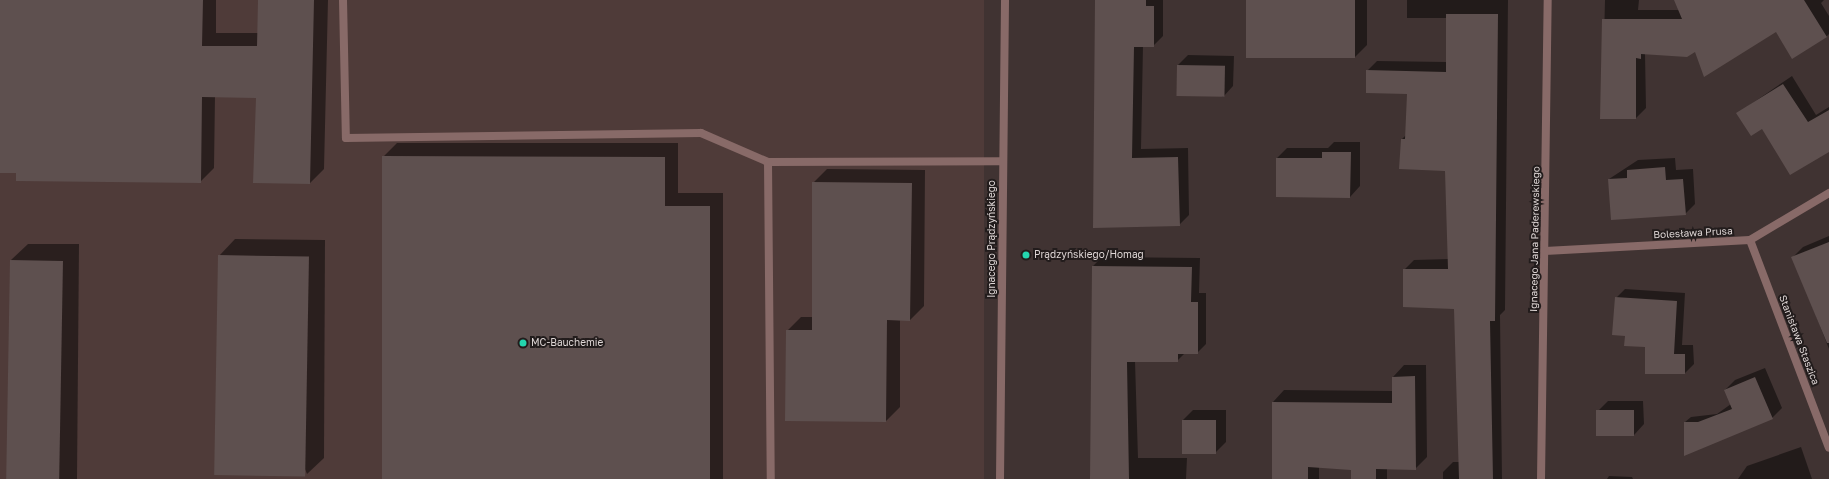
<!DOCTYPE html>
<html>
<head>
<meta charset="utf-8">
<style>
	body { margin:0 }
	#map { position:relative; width:1829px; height:479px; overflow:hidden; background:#403332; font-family:"Golos Text",sans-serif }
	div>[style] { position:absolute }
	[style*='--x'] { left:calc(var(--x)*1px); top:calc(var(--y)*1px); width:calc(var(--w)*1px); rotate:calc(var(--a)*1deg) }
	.built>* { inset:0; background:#4f3b39; transform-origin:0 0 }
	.shadow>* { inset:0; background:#0007 }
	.building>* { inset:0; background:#5e504f; transform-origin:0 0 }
	.service>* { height:8px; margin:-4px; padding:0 4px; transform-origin:4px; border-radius:4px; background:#886a68 }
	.minor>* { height:8px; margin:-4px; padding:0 4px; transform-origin:4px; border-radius:4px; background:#886a68 }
	.tertiary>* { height:8px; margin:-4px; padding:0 4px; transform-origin:4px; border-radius:4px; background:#886a68 }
	.dots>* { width:11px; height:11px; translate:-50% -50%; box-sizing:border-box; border:2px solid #221c1c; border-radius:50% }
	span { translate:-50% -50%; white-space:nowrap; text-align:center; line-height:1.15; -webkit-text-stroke:4px #221c1c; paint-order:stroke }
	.street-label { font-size:10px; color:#ded6d5 }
	.poi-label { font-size:10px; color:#ded6d5 }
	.left { translate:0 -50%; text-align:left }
</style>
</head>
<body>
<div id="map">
	<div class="built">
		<div style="left:0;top:0;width:984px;height:479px"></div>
	</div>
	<div class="shadow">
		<div style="clip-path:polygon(0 0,216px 0,216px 33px,258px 33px,259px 0,328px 0,324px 169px,310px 183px,257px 97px,215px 96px,214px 168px,200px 182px,0 172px)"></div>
		<div style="clip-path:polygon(1096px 0,1163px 0,1163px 36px,1153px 46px,1143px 46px,1141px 149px,1188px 148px,1189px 215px,1179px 225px,1094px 226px)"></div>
		<div style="clip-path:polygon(1247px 0,1367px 0,1367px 45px,1354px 58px)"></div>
		<div style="clip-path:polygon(1407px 0,1508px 0,1505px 310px,1500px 315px,1502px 479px,1443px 479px,1443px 472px,1453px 462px,1460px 462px,1455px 309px,1404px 270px,1414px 260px,1449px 259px,1446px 170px,1402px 139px,1407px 134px,1408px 93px,1367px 71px,1377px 61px,1447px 62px,1447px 18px,1407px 18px)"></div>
		<div style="clip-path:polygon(1605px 0,1639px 0,1638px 10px,1679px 10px,1682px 0,1824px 0,1821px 3px,1829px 16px,1829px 34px,1826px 37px,1776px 30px,1695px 50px,1645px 53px,1646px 108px,1636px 118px,1602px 118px)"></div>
		<div style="clip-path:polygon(1188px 55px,1234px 56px,1233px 86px,1223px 97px,1178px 65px)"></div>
		<div style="clip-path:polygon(1792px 76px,1816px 115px,1829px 107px,1829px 151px,1762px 128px,1738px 113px)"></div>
		<div style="clip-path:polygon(1334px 142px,1360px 142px,1360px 186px,1350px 197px,1277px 158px,1287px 148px,1328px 148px)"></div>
		<div style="clip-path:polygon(397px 143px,678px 143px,678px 193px,723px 193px,723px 479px,383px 479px,383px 157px)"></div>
		<div style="clip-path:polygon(1675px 158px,1676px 170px,1693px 169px,1695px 204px,1685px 214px,1609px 179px,1638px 160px)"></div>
		<div style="clip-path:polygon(827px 169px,925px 170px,924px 306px,910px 320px,900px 320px,900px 407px,886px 421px,787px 331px,801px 317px,813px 317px,813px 183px)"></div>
		<div style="clip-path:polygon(1829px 236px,1829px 349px,1793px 257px,1803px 247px)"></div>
		<div style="clip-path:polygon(235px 239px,325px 240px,324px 458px,307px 474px,219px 256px)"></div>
		<div style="clip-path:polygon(28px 244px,79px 244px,77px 479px,9px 479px,11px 260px)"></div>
		<div style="clip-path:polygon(1102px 257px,1200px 258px,1199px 293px,1206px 293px,1206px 344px,1197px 353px,1185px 353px,1177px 361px,1135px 361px,1138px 458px,1187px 458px,1186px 479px,1092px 479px,1093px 266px)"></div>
		<div style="clip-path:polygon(1625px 289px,1685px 293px,1682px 345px,1693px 345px,1694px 364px,1685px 373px,1626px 335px,1616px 298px)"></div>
		<div style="clip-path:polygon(1404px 365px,1426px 365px,1427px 457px,1415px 469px,1387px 468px,1387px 479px,1352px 479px,1352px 469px,1319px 467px,1319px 479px,1272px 479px,1273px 402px,1284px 390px,1393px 391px,1393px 377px)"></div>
		<div style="clip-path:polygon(1765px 368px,1782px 408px,1772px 418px,1721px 439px,1685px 422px,1691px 417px,1717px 414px,1731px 404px,1725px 390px,1735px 380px)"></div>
		<div style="clip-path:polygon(1608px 401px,1643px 401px,1644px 424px,1634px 435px,1598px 411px)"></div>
		<div style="clip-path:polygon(1193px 410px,1226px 410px,1226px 442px,1216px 452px,1183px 420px)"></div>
		<div style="clip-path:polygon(1801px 447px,1812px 479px,1738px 479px,1747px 466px)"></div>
		<div style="clip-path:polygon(1609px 476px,1632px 477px,1633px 479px,1607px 479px)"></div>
	</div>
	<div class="building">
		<div style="clip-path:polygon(0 0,203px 0,202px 46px,257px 46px,258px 0,314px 0,310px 184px,253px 183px,256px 98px,202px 97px,201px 183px,16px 181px,16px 173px,0 173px)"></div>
		<div style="clip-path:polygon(1095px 0,1146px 0,1146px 6px,1154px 6px,1154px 47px,1134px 47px,1132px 158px,1178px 157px,1180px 226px,1093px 228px)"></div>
		<div style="left:1246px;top:0;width:109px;height:58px"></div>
		<div style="clip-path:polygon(1674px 0,1804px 0,1827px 37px,1792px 59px,1776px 32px,1704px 77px,1695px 52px,1687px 57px,1641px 54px,1641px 59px,1636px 58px,1636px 119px,1600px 119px,1602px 19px,1682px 19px)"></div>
		<div style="clip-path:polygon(1446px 14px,1498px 14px,1495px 321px,1490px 321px,1493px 479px,1459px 479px,1454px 309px,1403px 307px,1403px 269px,1448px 269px,1445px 171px,1399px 169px,1401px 139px,1405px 139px,1407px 94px,1366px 93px,1366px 70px,1446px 72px)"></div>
		<div style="left:1177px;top:65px;width:48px;height:31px;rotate:1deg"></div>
		<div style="clip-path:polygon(1783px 84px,1808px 122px,1829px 110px,1829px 152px,1790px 175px,1762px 129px,1751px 136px,1736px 113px)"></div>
		<div style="clip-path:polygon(1322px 152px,1351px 152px,1350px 198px,1276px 197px,1276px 158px,1322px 158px)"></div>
		<div style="clip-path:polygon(382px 156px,665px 157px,665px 206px,710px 206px,710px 479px,382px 479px)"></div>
		<div style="clip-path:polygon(1665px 167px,1666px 180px,1683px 179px,1686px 215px,1611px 220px,1608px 179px,1627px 178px,1627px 170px)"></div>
		<div style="clip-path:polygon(812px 182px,912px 183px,910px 321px,887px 320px,886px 422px,785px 421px,786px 330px,812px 330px)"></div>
		<div style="clip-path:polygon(1829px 242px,1829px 343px,1827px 343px,1791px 257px)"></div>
		<div style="left:218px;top:255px;width:91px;height:220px;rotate:1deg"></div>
		<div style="left:10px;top:260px;width:53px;height:219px;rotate:1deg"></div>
		<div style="clip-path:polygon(1092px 266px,1192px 267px,1191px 302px,1198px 302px,1198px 354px,1178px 354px,1178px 362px,1127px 362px,1129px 479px,1090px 479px)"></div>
		<div style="clip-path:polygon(1615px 297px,1677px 301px,1674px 354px,1685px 354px,1685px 374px,1645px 374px,1645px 347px,1624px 346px,1625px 336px,1612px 335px)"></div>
		<div style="clip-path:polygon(1415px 376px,1416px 470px,1376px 469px,1376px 479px,1351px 479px,1351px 470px,1308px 467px,1308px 479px,1272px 479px,1272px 402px,1392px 403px,1392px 377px)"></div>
		<div style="clip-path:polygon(1755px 377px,1773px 419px,1684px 456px,1684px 422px,1698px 422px,1732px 409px,1724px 390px)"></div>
		<div style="left:1634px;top:410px;width:26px;height:38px;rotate:90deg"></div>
		<div style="left:1182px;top:420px;width:34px;height:34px"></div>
	</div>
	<div class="service">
		<div style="--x:343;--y:0;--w:138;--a:88.8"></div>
		<div style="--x:346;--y:138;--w:355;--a:-0.8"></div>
		<div style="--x:701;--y:133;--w:73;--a:23.4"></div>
		<div style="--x:768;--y:162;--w:235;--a:-0.2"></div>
		<div style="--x:768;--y:162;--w:317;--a:89.5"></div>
	</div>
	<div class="minor">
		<div style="--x:1750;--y:240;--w:222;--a:69.2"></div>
		<div style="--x:1545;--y:251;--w:205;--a:-3.1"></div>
		<div style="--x:1750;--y:240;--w:92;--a:-30.7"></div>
		<div style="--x:1541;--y:479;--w:479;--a:-89.2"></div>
	</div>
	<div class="tertiary">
		<div style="--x:1000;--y:479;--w:479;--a:-89.4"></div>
	</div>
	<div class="dots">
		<div style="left:1026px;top:255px;background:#24d5ae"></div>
		<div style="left:523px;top:343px;background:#24d5ae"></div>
	</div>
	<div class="street-label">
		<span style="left:1693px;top:233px;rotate:-3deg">Bolesława Prusa</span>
		<span style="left:992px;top:239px;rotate:-90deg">Ignacego Prądzyńskiego</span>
		<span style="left:1535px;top:239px;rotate:-89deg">Ignacego Jana Paderewskiego</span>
		<span style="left:1799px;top:340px;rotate:69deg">Stanisława Staszica</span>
	</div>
	<div class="poi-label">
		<span class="left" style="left:1034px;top:255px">Prądzyńskiego/Homag</span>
		<span class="left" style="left:531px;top:343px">MC-Bauchemie</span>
	</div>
</div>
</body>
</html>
